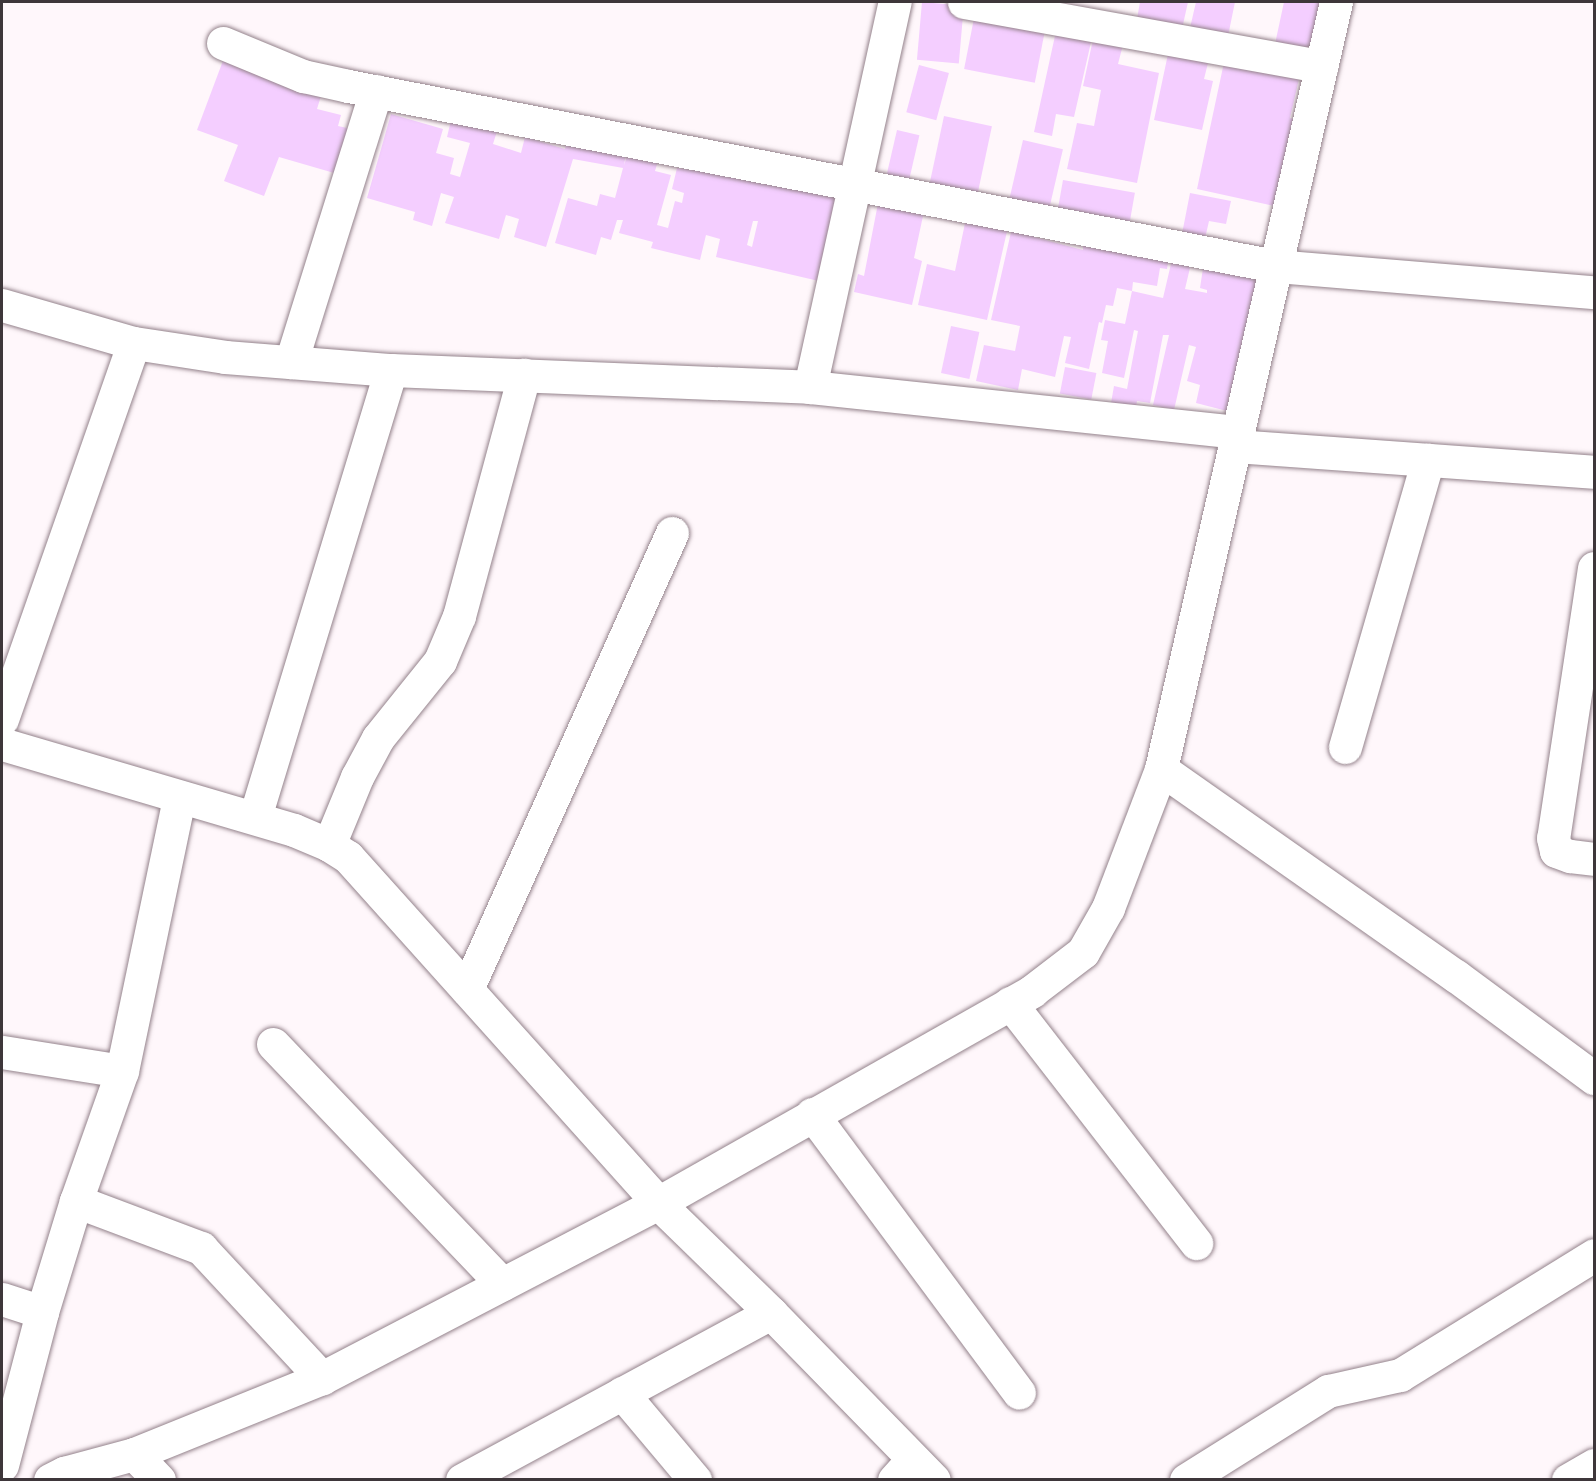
<!DOCTYPE html>
<html>
<head>
<meta charset="utf-8">
<style>
	body { margin:0 }
	#map { position:relative; width:1596px; height:1481px; overflow:hidden; background:#fff7fb; font-family:"Asap Condensed",sans-serif }
	div>[style] { position:absolute }
	[style*='--x'] { left:calc(var(--x)*1px); top:calc(var(--y)*1px); width:calc(var(--w)*1px); rotate:calc(var(--a)*1deg) }
	.building>* { inset:0; background:#f4ceff; transform-origin:0 0 }
	.roads { filter:drop-shadow(0 0 2px #94828b) drop-shadow(0 0 2px #94828b) }
	.minor>* { height:33px; margin:-16.5px; padding:0 16.5px; transform-origin:16.5px; border-radius:16.5px; background:#fff }
	span { translate:-50% -50%; white-space:nowrap; text-align:center; line-height:1.15; -webkit-text-stroke:4.5px #fff7fb; paint-order:stroke }
	.frame { position:absolute; inset:0; border:3px solid #3e363a; pointer-events:none }
</style>
</head>
<body>
<div id="map">
	<div class="building">
		<div style="left:922px;top:2px;width:42px;height:58px;rotate:5deg"></div>
		<div style="clip-path:polygon(1140px 2px,1188px 2px,1182px 29px,1137px 19px)"></div>
		<div style="clip-path:polygon(1196px 2px,1235px 2px,1228px 36px,1190px 28px)"></div>
		<div style="clip-path:polygon(1284px 2px,1329px 2px,1318px 53px,1275px 44px)"></div>
		<div style="left:975px;top:13px;width:72px;height:57px;rotate:11deg"></div>
		<div style="clip-path:polygon(1058px 22px,1094px 29px,1074px 117px,1056px 114px,1052px 136px,1034px 132px)"></div>
		<div style="clip-path:polygon(1095px 30px,1125px 37px,1118px 64px,1159px 73px,1137px 183px,1067px 169px,1077px 123px,1094px 126px,1101px 90px,1083px 86px)"></div>
		<div style="clip-path:polygon(227px 50px,324px 86px,317px 109px,341px 115px,338px 126px,356px 130px,341px 175px,279px 157px,264px 196px,224px 181px,238px 145px,197px 130px)"></div>
		<div style="clip-path:polygon(1226px 53px,1301px 70px,1290px 118px,1302px 121px,1274px 206px,1197px 189px)"></div>
		<div style="clip-path:polygon(1168px 54px,1208px 63px,1204px 79px,1213px 81px,1202px 130px,1154px 120px)"></div>
		<div style="left:919px;top:65px;width:31px;height:49px;rotate:15deg"></div>
		<div style="clip-path:polygon(evenodd,453px 112px,499px 125px,493px 144px,521px 153px,525px 137px,565px 149px,569px 132px,628px 144px,624px 165px,629px 150px,659px 158px,655px 171px,671px 175px,657px 225px,668px 228px,675px 201px,682px 203px,684px 193px,672px 189px,677px 168px,691px 170px,694px 157px,845px 191px,823px 282px,716px 257px,720px 239px,706px 235px,700px 260px,651px 248px,653px 242px,619px 233px,623px 220px,617px 220px,611px 240px,601px 237px,596px 255px,555px 243px,568px 198px,597px 206px,600px 194px,615px 198px,623px 168px,573px 159px,546px 247px,514px 237px,519px 219px,506px 215px,499px 239px,445px 223px,454px 197px,441px 193px,432px 226px,413px 220px,415px 212px,367px 198px,391px 114px,443px 129px,436px 153px,454px 158px,450px 174px,460px 177px,470px 143px,447px 137px,453px 112px,753px 221px,758px 221px,752px 247px,747px 245px,753px 221px)"></div>
		<div style="left:944px;top:116px;width:49px;height:71px;rotate:12deg"></div>
		<div style="left:897px;top:130px;width:23px;height:50px;rotate:13deg"></div>
		<div style="left:1023px;top:140px;width:41px;height:65px;rotate:13deg"></div>
		<div style="left:1063px;top:180px;width:73px;height:33px;rotate:10deg"></div>
		<div style="clip-path:polygon(880px 193px,926px 202px,914px 258px,922px 261px,912px 305px,854px 292px,858px 274px,864px 276px)"></div>
		<div style="clip-path:polygon(1190px 193px,1231px 201px,1226px 224px,1209px 221px,1204px 243px,1181px 239px)"></div>
		<div style="clip-path:polygon(968px 209px,1010px 218px,987px 320px,918px 305px,927px 264px,955px 271px)"></div>
		<div style="clip-path:polygon(1014px 219px,1037px 225px,1034px 237px,1083px 250px,1083px 239px,1170px 249px,1167px 269px,1160px 268px,1157px 286px,1133px 282px,1132px 291px,1117px 288px,1113px 306px,1106px 305px,1102px 323px,1099px 322px,1089px 369px,1065px 363px,1071px 337px,1064px 336px,1055px 377px,1022px 369px,1018px 390px,976px 381px,984px 345px,1015px 351px,1020px 326px,991px 320px)"></div>
		<div style="clip-path:polygon(1174px 251px,1193px 255px,1185px 289px,1202px 292px,1207px 293px,1207px 290px,1200px 288px,1205px 255px,1271px 270px,1235px 413px,1196px 403px,1200px 385px,1187px 381px,1196px 347px,1189px 345px,1174px 410px,1153px 405px,1169px 335px,1163px 335px,1150px 403px,1137px 401px,1136px 407px,1111px 403px,1114px 386px,1127px 389px,1138px 331px,1134px 330px,1124px 378px,1102px 373px,1108px 341px,1101px 340px,1105px 320px,1125px 324px,1132px 291px,1163px 298px)"></div>
		<div style="left:951px;top:326px;width:29px;height:48px;rotate:12deg"></div>
		<div style="left:1065px;top:367px;width:32px;height:27px;rotate:11deg"></div>
	</div>
	<div class="roads">
		<div class="minor">
			<div style="--x:964;--y:2;--w:363;--a:10.2"></div>
			<div style="--x:223;--y:43;--w:87;--a:22.4"></div>
			<div style="--x:303;--y:76;--w:46;--a:12.5"></div>
			<div style="--x:348;--y:86;--w:944;--a:10.99"></div>
			<div style="--x:1275;--y:266;--w:320;--a:4.7"></div>
			<div style="--x:2;--y:305;--w:137;--a:16.1"></div>
			<div style="--x:134;--y:343;--w:92;--a:8.7"></div>
			<div style="--x:225;--y:357;--w:167;--a:4.5"></div>
			<div style="--x:391;--y:370;--w:419;--a:2.3"></div>
			<div style="--x:810;--y:387;--w:429;--a:6"></div>
			<div style="--x:291;--y:362;--w:284;--a:-72.6"></div>
			<div style="--x:810;--y:387;--w:394;--a:-77.6"></div>
			<div style="--x:1234;--y:446;--w:361;--a:4.1"></div>
			<div style="--x:1594;--y:568;--w:273;--a:98.6"></div>
			<div style="--x:1553;--y:838;--w:13;--a:77"></div>
			<div style="--x:1556;--y:851;--w:15;--a:20"></div>
			<div style="--x:1570;--y:856;--w:24;--a:7"></div>
			<div style="--x:2;--y:719;--w:398;--a:-70.7"></div>
			<div style="--x:2;--y:744;--w:304;--a:16.4"></div>
			<div style="--x:294;--y:830;--w:38;--a:23"></div>
			<div style="--x:329;--y:845;--w:22;--a:32"></div>
			<div style="--x:348;--y:857;--w:465;--a:48.1"></div>
			<div style="--x:658;--y:1203;--w:158;--a:44.2"></div>
			<div style="--x:771;--y:1313;--w:233;--a:45.7"></div>
			<div style="--x:1345;--y:747;--w:299;--a:-73.9"></div>
			<div style="--x:1161;--y:769;--w:360;--a:35.1"></div>
			<div style="--x:1456;--y:976;--w:172;--a:36.5"></div>
			<div style="--x:255;--y:817;--w:467;--a:-73.1"></div>
			<div style="--x:329;--y:845;--w:74;--a:-67.6"></div>
			<div style="--x:357;--y:777;--w:44;--a:-61.7"></div>
			<div style="--x:378;--y:738;--w:99;--a:-51.2"></div>
			<div style="--x:440;--y:661;--w:49;--a:-67.1"></div>
			<div style="--x:459;--y:616;--w:250;--a:-74.9"></div>
			<div style="--x:467;--y:989;--w:500;--a:-65.8"></div>
			<div style="--x:1010;--y:1003;--w:304;--a:52.2"></div>
			<div style="--x:273;--y:1044;--w:332;--a:46.3"></div>
			<div style="--x:2;--y:1052;--w:121;--a:9"></div>
			<div style="--x:812;--y:1114;--w:347;--a:53.4"></div>
			<div style="--x:76;--y:1201;--w:134;--a:20.6"></div>
			<div style="--x:201;--y:1248;--w:178;--a:47.1"></div>
			<div style="--x:2;--y:1299;--w:42;--a:18"></div>
			<div style="--x:622;--y:1393;--w:114;--a:50"></div>
			<div style="--x:134;--y:1454;--w:36;--a:46"></div>
			<div style="--x:2;--y:1465;--w:158;--a:-75.3"></div>
			<div style="--x:42;--y:1312;--w:116;--a:-73"></div>
			<div style="--x:76;--y:1201;--w:138;--a:-70.5"></div>
			<div style="--x:122;--y:1071;--w:280;--a:-78.2"></div>
			<div style="--x:50;--y:1480;--w:16;--a:-27"></div>
			<div style="--x:64;--y:1473;--w:73;--a:-15.2"></div>
			<div style="--x:134;--y:1454;--w:203;--a:-22"></div>
			<div style="--x:322;--y:1378;--w:379;--a:-27.5"></div>
			<div style="--x:658;--y:1203;--w:430;--a:-29.5"></div>
			<div style="--x:1032;--y:991;--w:64;--a:-37.4"></div>
			<div style="--x:1083;--y:952;--w:51;--a:-60.4"></div>
			<div style="--x:1108;--y:908;--w:149;--a:-69.1"></div>
			<div style="--x:1161;--y:769;--w:787;--a:-77.15"></div>
			<div style="--x:462;--y:1480;--w:351;--a:-28.4"></div>
			<div style="--x:894;--y:1480;--w:28;--a:-48"></div>
			<div style="--x:1186;--y:1480;--w:168;--a:-32.1"></div>
			<div style="--x:1328;--y:1391;--w:74;--a:-12.5"></div>
			<div style="--x:1400;--y:1375;--w:228;--a:-31.7"></div>
			<div style="--x:1568;--y:1480;--w:30;--a:-30"></div>
		</div>
	</div>
	<div class="frame"></div>
</div>
</body>
</html>
